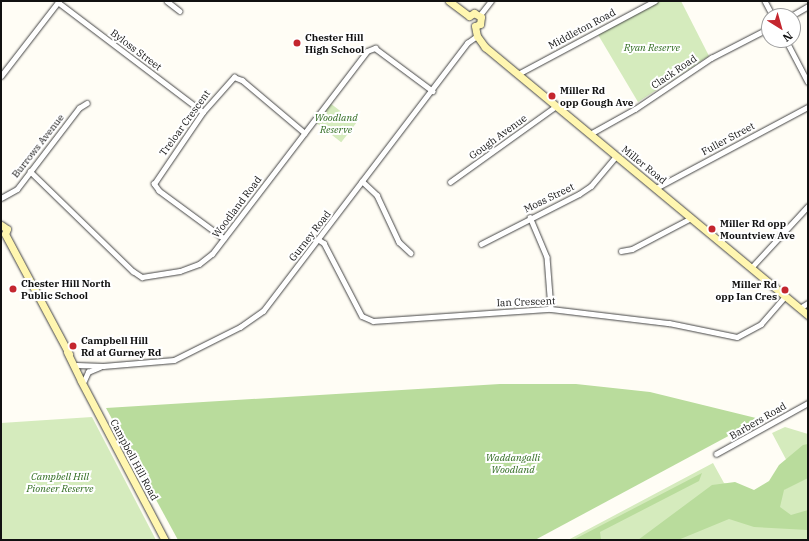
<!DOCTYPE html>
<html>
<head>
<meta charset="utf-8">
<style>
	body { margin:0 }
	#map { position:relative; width:809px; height:541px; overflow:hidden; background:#fffdf5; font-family:"IBM Plex Serif",serif }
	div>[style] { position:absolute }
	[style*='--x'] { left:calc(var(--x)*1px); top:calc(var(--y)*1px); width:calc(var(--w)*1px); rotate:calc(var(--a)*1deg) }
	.green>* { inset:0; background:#d5ebbd; transform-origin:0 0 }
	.forest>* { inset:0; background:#b9dc9c }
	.roads { filter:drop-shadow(0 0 1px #444) drop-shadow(0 0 1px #444) }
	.street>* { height:4.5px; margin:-2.25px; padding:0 2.25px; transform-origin:2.25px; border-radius:2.25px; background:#fff }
	.secondary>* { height:7px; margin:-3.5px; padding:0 3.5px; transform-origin:3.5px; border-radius:3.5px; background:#fff6b0 }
	.dots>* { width:11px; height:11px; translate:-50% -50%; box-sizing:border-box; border:2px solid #fff; border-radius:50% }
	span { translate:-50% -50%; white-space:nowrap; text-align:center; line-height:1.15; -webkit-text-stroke:4px #fff; paint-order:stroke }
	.street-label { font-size:10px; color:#111 }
	.poi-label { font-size:10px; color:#111; font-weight:700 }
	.left { translate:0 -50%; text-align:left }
	.right { translate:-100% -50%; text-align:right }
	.park-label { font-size:10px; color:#2f6b1f; font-style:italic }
	.frame { position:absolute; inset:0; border:2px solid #111; pointer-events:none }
	.north { position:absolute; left:761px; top:8px; width:40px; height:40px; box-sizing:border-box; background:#fff; border:1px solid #a0a0a0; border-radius:50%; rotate:143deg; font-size:11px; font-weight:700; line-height:16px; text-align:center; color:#111 }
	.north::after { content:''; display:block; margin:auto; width:14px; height:18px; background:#c4262e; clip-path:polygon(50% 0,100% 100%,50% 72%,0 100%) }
</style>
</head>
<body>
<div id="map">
	<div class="green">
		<div style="clip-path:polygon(659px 1px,681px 1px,709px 56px,638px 102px,597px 33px)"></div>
		<div style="left:330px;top:103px;width:33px;height:24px;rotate:38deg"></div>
		<div style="clip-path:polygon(92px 417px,156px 540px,1px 540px,1px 423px)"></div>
		<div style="clip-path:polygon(785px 427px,808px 434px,808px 540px,568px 540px,713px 463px,724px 483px,766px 499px,798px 482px,772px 433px)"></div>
	</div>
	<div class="forest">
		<div style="clip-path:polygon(500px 384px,576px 384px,650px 392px,760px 419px,535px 540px,178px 540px,106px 408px)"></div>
		<div style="clip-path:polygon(808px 444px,808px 478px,784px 490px,780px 507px,791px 515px,808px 510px,808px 530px,754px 527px,729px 519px,678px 540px,638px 540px,712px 485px,735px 482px,754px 490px,769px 481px,779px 465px,803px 445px)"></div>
		<div style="clip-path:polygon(702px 473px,699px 481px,600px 532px,601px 540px,573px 540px)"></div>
	</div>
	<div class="roads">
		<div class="street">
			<div style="--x:167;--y:1;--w:16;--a:38"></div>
			<div style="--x:765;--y:1;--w:17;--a:62"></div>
			<div style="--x:58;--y:2;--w:182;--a:37.2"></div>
			<div style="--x:480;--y:15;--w:18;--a:-52"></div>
			<div style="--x:791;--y:16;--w:20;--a:-30"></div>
			<div style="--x:786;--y:40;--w:47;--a:62.4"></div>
			<div style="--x:518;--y:74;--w:155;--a:-28.1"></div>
			<div style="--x:1;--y:76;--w:95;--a:-52.3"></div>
			<div style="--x:590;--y:134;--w:51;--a:-29.1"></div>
			<div style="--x:635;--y:109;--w:92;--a:-33.9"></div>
			<div style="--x:711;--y:58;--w:65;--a:-27.3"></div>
			<div style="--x:30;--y:171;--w:144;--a:44.2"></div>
			<div style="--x:133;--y:271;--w:11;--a:34"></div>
			<div style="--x:142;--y:277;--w:38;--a:-9"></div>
			<div style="--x:180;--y:271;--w:20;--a:-20"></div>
			<div style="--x:199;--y:264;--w:16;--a:-38"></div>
			<div style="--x:212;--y:254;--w:255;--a:-52.6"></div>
			<div style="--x:367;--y:51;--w:9;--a:-21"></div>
			<div style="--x:375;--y:48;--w:72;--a:36.6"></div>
			<div style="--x:362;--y:181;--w:21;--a:43"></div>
			<div style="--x:377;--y:195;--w:52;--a:64.9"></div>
			<div style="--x:399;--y:242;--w:16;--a:43"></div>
			<div style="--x:450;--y:182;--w:130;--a:-35.6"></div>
			<div style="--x:656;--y:188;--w:172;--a:-28.1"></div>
			<div style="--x:1;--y:198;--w:18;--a:-29"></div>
			<div style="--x:17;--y:189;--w:102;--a:-52.6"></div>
			<div style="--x:79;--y:108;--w:9;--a:-32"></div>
			<div style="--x:530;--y:217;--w:43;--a:67"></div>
			<div style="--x:547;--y:257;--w:52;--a:85.6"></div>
			<div style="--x:224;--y:239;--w:81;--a:-143.6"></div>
			<div style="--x:159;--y:191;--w:9;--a:-126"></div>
			<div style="--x:154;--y:184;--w:87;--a:-55.8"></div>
			<div style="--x:203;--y:112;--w:47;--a:-48.5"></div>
			<div style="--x:234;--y:77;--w:9;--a:21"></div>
			<div style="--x:242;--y:80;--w:82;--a:40.1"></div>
			<div style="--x:319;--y:240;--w:6;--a:31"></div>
			<div style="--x:324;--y:243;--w:82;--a:62.5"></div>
			<div style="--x:362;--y:316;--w:12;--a:24"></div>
			<div style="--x:373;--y:321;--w:178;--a:-3.9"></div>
			<div style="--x:551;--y:309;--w:119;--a:6.8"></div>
			<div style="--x:669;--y:323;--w:69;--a:11.6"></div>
			<div style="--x:737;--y:337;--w:27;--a:-28"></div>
			<div style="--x:761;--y:324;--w:37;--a:-49"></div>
			<div style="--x:481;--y:244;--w:110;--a:-27"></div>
			<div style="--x:579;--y:194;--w:14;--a:-34"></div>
			<div style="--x:591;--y:186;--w:39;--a:-50"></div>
			<div style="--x:621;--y:251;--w:11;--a:-10"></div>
			<div style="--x:632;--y:249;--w:67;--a:-27.7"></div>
			<div style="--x:751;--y:268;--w:84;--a:-47.4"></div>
			<div style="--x:800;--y:308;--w:9;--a:-32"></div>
			<div style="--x:77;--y:365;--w:26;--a:2"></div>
			<div style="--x:103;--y:366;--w:71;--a:-4.8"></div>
			<div style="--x:174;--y:360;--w:74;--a:-26.6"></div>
			<div style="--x:240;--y:327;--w:28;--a:-35"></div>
			<div style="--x:263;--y:311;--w:337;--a:-52.7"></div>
			<div style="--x:467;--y:43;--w:12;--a:-35"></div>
			<div style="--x:84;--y:381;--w:10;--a:-66"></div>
			<div style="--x:88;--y:372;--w:13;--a:-23"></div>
			<div style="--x:716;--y:454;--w:105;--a:-29"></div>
		</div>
		<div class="secondary">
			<div style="--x:449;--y:1;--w:25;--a:37"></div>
			<div style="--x:469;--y:16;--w:6;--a:-31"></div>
			<div style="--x:474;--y:13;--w:8;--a:30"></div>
			<div style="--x:481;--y:17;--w:7;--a:98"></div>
			<div style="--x:480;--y:24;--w:5;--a:158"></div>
			<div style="--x:475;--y:26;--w:10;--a:79"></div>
			<div style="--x:477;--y:36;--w:14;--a:54"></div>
			<div style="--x:485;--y:47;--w:420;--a:39.7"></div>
			<div style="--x:1;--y:225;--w:7;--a:34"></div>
			<div style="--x:7;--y:229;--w:5;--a:112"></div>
			<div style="--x:5;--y:234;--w:136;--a:61.9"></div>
			<div style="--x:67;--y:352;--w:32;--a:64"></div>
			<div style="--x:81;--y:381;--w:180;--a:62.2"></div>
		</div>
	</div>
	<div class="dots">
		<div style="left:297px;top:43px;background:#c4262e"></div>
		<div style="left:552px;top:96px;background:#c4262e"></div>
		<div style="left:712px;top:229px;background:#c4262e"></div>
		<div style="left:13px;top:289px;background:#c4262e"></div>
		<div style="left:785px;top:290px;background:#c4262e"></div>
		<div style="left:73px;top:346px;background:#c4262e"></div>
	</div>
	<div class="street-label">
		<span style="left:582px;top:29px;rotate:-28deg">Middleton Road</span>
		<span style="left:136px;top:50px;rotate:37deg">Byloss Street</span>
		<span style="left:674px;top:72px;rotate:-34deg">Clack Road</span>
		<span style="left:185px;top:123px;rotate:-54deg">Treloar Crescent</span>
		<span style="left:498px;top:137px;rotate:-36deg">Gough Avenue</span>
		<span style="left:728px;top:139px;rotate:-28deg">Fuller Street</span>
		<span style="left:38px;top:146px;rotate:-52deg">Burrows Avenue</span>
		<span style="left:644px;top:165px;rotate:39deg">Miller Road</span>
		<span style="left:549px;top:198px;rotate:-26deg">Moss Street</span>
		<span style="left:237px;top:207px;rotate:-53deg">Woodland Road</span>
		<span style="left:310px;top:236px;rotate:-52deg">Gurney Road</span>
		<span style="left:526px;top:302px;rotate:-2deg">Ian Crescent</span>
		<span style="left:758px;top:421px;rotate:-30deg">Barbers Road</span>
		<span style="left:134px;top:460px;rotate:62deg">Campbell Hill Road</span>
	</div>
	<div class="poi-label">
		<span class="left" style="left:305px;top:43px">Chester Hill<br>High School</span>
		<span class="left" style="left:560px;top:96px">Miller Rd<br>opp Gough Ave</span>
		<span class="left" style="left:720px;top:229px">Miller Rd opp<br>Mountview Ave</span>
		<span class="left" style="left:21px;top:289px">Chester Hill North<br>Public School</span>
		<span class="right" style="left:777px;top:290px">Miller Rd<br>opp Ian Cres</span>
		<span class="left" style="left:81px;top:346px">Campbell Hill<br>Rd at Gurney Rd</span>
	</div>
	<div class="park-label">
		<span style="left:652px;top:48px">Ryan Reserve</span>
		<span style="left:336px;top:123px">Woodland<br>Reserve</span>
		<span style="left:513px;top:463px">Waddangalli<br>Woodland</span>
		<span style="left:60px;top:482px">Campbell Hill<br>Pioneer Reserve</span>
	</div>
	<div class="frame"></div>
	<div class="north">N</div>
</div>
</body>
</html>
